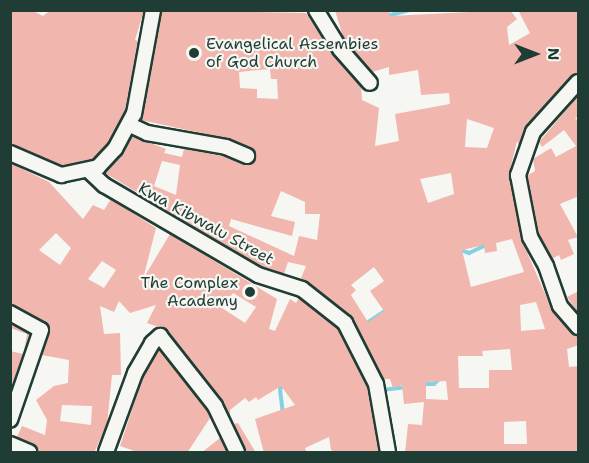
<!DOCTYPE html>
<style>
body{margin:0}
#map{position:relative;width:589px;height:463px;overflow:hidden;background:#f6f6f2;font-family:"Shantell Sans",sans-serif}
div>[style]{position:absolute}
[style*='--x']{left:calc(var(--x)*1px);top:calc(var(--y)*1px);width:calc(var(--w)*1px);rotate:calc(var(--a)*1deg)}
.stream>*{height:4px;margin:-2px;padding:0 2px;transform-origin:2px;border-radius:2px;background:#84d1e3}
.building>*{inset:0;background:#f1b6ad}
.roads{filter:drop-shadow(2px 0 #1f3d34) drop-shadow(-2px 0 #1f3d34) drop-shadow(0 2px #1f3d34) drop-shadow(0 -2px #1f3d34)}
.minor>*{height:14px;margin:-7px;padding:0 7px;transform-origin:7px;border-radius:7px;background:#f6f6f2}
.dots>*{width:16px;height:16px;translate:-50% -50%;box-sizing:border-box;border:3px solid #f6f6f2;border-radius:50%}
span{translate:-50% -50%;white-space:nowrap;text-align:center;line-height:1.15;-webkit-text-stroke:4.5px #f6f6f2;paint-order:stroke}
.poi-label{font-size:16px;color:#1f3d34}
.left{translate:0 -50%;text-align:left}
.right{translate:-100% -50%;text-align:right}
.street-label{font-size:16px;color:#1f3d34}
.frame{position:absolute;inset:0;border:12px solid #1f3d34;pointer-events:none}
.north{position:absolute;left:505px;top:24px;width:60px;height:60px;-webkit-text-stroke:4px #f6f6f2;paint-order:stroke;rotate:90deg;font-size:16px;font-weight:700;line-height:24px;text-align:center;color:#1f3d34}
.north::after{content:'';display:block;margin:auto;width:21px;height:27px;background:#1f3d34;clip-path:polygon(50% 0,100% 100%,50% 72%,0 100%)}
</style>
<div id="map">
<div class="stream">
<div style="--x:428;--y:10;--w:42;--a:0"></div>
<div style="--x:387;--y:16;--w:24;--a:-15"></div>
<div style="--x:458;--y:249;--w:12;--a:20"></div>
<div style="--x:469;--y:253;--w:19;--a:-25"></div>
<div style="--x:340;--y:341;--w:54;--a:-33.7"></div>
<div style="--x:423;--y:384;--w:11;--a:0"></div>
<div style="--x:434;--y:384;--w:7;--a:-45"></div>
<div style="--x:382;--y:390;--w:25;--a:-7"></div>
<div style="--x:283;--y:414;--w:25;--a:-97"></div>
<div style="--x:280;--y:389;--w:6;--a:-51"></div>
</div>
<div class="building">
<div style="clip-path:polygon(10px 10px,31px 10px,43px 16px,51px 10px,144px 10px,135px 40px,138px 41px,125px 111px,108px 144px,93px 159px,62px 166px,10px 144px)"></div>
<div style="clip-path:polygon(evenodd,162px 10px,306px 13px,333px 55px,361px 87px,362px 100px,379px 108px,375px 146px,399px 141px,395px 114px,450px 104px,449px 93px,421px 95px,418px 70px,389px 75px,389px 67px,372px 72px,343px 37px,335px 10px,389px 10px,390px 16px,510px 10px,517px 19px,507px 27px,509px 45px,530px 33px,518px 10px,579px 10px,579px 73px,571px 76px,526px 126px,519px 145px,517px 141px,509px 174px,522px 241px,553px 312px,579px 336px,579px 345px,567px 349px,569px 367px,579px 366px,579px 453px,405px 453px,408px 424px,422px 425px,424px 402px,404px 404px,402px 385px,393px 388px,390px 379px,383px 379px,351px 316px,301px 278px,306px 266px,288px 262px,284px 274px,262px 267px,105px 173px,132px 136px,166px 149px,164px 153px,182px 157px,184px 149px,223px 156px,244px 164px,255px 159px,251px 148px,229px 139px,141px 120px,162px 10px,270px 69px,271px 79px,277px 79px,278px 99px,257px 98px,257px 89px,240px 88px,239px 72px,270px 69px,162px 10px,467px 119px,494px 128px,487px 148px,465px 147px,467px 119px,162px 10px,162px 161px,180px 165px,176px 195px,154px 186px,162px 161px,162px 10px,451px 173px,454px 194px,428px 203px,420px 179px,451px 173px,162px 10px,281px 191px,305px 202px,305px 214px,320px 214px,317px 240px,299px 236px,294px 256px,229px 226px,231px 219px,292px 236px,295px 222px,271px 216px,281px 191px,162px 10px,512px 239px,524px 272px,471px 287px,462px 250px,484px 245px,485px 253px,497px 251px,496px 243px,512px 239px,162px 10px,374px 267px,384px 281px,370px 291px,384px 311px,368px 322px,351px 295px,356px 290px,351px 285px,374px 267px,162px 10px,536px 302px,545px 329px,521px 331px,520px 305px,536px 302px,162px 10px,510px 349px,512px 370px,489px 370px,489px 388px,459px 388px,458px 356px,483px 356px,482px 351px,510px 349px,162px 10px,446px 381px,448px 400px,426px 399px,426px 382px,446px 381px,162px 10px,526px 421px,527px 444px,504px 444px,504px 422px,526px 421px)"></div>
<div style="clip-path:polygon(579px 95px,579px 116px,575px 118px,579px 122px,579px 196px,560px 204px,578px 237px,568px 240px,574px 254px,561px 260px,559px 255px,552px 259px,539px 234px,527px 176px,535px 171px,533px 159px,551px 148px,556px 157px,576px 146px,564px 130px,542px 147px,539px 142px)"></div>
<div style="clip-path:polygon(evenodd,10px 163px,49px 182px,83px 219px,93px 205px,104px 210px,111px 199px,156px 228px,143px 279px,170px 234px,277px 299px,269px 329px,275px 331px,290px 299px,296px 303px,299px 298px,338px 329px,367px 387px,379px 453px,337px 453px,331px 450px,329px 437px,305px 448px,307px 453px,264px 453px,255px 419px,295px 405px,281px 386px,258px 400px,256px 397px,249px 402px,245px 398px,230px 410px,230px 417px,222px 401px,167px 330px,147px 323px,156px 305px,130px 313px,119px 301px,114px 312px,100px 306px,104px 334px,120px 333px,121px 375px,112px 375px,107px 424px,94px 453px,38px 453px,33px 444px,17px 437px,22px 426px,45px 435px,47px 420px,36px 400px,54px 386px,68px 383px,69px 360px,42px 355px,49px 325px,10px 304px,10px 163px,56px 233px,71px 248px,60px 265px,39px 250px,56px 233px,10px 163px,102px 261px,116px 270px,104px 288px,88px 279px,102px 261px,10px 163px,233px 293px,256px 307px,245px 323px,222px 308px,233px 293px,10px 163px,62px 405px,92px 406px,91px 425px,60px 421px,62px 405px)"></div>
<div style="clip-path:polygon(579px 291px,579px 314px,567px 297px)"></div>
<div style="clip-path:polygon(10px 324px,30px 334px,24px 351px,27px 334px,10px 328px)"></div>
<div style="clip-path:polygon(159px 349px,207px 411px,213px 422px,210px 418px,187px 453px,140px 453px,120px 446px,143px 377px)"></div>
<div style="clip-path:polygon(10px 351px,23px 354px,10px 391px)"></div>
<div style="clip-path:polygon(238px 423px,256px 453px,246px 453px,234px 424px)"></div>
<div style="clip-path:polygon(220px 438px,227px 453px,201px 453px)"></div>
</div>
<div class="roads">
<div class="minor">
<div style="--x:316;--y:10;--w:46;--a:58.4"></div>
<div style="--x:340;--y:49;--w:45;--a:48.6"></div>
<div style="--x:578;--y:82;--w:67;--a:132"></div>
<div style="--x:533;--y:132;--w:46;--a:109.2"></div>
<div style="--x:518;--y:175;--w:63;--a:79"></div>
<div style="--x:530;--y:237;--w:33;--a:61"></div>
<div style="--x:546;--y:266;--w:42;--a:70.7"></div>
<div style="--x:560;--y:306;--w:28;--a:49"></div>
<div style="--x:130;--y:125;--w:19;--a:25"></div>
<div style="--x:147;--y:133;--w:80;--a:10"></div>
<div style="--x:226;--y:147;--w:23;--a:23"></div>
<div style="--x:10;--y:153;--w:56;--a:23.3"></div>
<div style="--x:61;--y:175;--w:38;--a:-12"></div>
<div style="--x:98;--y:167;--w:25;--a:-47"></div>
<div style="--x:115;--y:149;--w:40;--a:-62"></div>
<div style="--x:134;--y:114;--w:106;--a:-79.6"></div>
<div style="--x:89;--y:171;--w:21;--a:43"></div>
<div style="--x:104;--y:185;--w:178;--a:30.3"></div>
<div style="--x:258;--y:275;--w:46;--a:17.7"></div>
<div style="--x:302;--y:289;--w:55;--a:38.3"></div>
<div style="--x:345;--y:323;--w:68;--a:63.1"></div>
<div style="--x:376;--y:384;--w:69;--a:80"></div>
<div style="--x:10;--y:313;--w:35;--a:29"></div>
<div style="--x:41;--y:330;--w:95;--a:109"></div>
<div style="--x:10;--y:444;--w:21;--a:23"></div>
<div style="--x:106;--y:452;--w:84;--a:-69.8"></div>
<div style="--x:135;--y:373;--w:34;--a:-60"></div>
<div style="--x:152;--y:343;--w:11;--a:-41"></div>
<div style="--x:160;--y:336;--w:89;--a:51.8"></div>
<div style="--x:215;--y:406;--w:51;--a:64.4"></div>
</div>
</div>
<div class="dots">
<div style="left:194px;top:53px;background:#1f3d34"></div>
<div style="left:250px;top:292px;background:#1f3d34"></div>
</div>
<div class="poi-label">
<span class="left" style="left:206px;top:53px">Evangelical Assembies<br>of God Church</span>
<span class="right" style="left:238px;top:292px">The Complex<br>Academy</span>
</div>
<div class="street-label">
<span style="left:206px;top:224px;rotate:29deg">Kwa Kibwalu Street</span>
</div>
<div class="frame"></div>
<div class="north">N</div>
</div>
